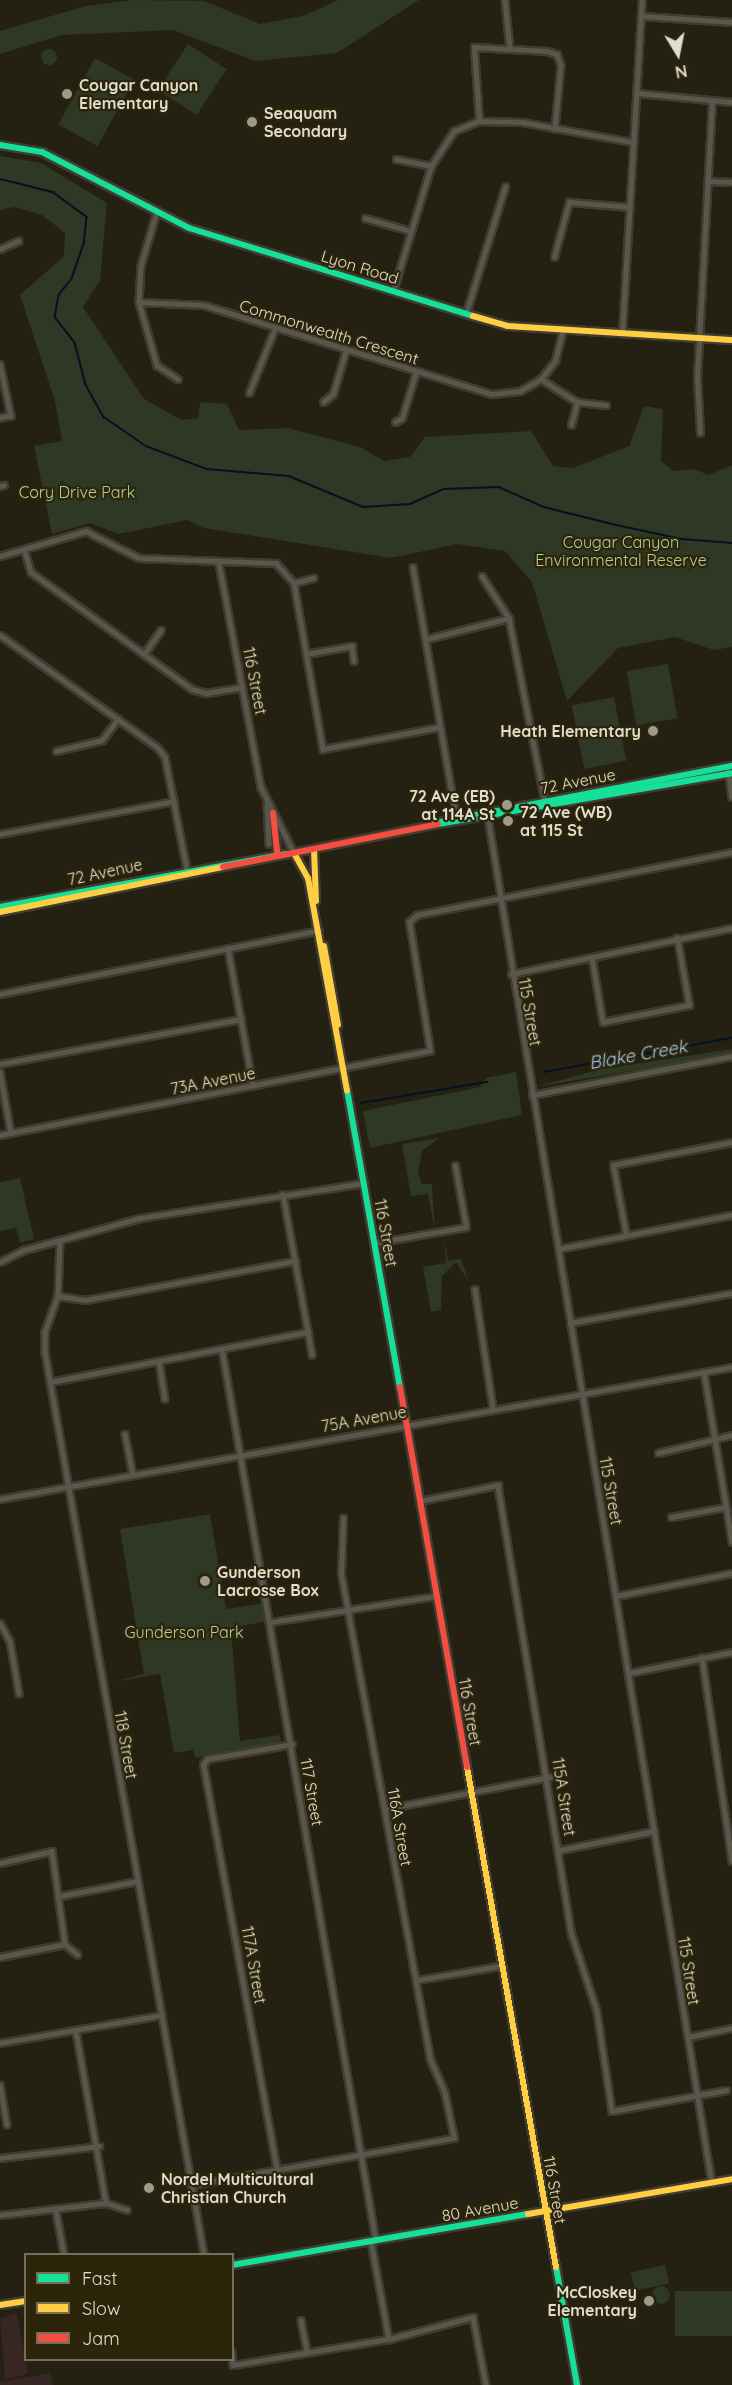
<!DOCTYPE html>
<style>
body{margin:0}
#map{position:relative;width:732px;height:2385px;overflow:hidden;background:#242012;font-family:Quicksand,sans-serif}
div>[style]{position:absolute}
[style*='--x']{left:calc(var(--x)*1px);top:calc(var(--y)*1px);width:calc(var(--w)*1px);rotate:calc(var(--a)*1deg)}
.commercial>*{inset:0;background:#372623}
.green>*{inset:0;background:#2e3824;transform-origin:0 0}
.round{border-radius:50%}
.stream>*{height:1.5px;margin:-0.75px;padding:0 0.75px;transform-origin:0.75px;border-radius:0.75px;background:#031123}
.roads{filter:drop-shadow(2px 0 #403c32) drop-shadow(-2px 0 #403c32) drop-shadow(0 2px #403c32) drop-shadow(0 -2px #403c32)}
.street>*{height:4.5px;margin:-2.25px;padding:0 2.25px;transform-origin:2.25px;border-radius:2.25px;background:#59564b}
.fast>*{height:6px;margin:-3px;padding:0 3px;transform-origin:3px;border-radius:3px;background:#16e098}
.slow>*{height:6px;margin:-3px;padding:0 3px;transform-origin:3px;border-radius:3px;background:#ffcf43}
.jam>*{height:6px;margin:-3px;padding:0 3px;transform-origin:3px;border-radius:3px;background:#f24e42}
.dots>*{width:16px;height:16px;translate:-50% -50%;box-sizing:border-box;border:3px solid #2c250a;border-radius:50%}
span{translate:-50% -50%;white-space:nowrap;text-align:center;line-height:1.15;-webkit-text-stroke:4.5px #2c250a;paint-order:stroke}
.poi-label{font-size:16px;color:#e1ddce;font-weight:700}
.left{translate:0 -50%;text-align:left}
.right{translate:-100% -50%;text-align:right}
.street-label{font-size:16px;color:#e1ddce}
.park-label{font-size:16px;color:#b1d098}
.water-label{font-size:18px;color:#a0ccfd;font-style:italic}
.legend{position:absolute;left:24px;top:2253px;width:210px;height:108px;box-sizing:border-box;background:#2c250a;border:2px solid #746f58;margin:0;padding:8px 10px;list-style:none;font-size:18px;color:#e1ddce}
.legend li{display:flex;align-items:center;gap:12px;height:30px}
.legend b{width:30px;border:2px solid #746f58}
.north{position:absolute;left:648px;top:24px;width:60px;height:60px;-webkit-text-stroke:4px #2c250a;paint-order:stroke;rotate:170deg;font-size:16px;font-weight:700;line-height:24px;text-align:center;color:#e1ddce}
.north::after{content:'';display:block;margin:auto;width:21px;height:27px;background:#e1ddce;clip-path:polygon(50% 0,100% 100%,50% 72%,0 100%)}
</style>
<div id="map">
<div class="commercial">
<div style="clip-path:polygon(17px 2313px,28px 2374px,5px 2379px,0 2318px)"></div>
<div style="clip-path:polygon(50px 2373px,53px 2385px,0 2385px,0 2382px)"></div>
</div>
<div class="green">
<div style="clip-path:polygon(133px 0,204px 1px,260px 24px,303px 16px,338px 0,419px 0,337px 53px,255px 61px,173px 30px,62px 35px,0 54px,0 31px,86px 6px)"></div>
<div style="left:188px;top:44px;width:46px;height:55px;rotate:33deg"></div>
<div class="round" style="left:41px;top:49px;width:16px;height:16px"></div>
<div style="left:95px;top:58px;width:45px;height:76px;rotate:29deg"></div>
<div style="clip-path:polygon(0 156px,41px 163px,107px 203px,100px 280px,83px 307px,144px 399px,182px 420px,198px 418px,200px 402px,227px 404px,239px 430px,288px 428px,360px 447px,384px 461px,410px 457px,425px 437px,531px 431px,553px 466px,573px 468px,629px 446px,644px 406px,663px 409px,661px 461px,674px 471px,693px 469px,709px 475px,732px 465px,732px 647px,714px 650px,675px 637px,618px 648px,567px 701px,532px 582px,505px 551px,457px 544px,391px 558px,204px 528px,187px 520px,119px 534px,90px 523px,52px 534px,34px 446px,62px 441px,55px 401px,20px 295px,64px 256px,65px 233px,42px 215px,14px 207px,0 210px)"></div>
<div style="left:668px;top:664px;width:55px;height:42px;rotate:80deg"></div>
<div style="left:614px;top:697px;width:65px;height:43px;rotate:79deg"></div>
<div style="clip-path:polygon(732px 1049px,732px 1054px,535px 1087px,597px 1070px)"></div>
<div style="clip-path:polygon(516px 1072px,522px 1115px,370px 1148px,363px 1111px,480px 1087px,486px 1078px)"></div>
<div style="clip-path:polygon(439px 1138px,422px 1151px,418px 1172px,422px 1184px,432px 1184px,435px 1232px,428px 1194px,411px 1196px,402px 1144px)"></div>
<div style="clip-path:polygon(20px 1178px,34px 1239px,20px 1243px,16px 1228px,0 1231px,0 1182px)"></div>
<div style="clip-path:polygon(444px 1239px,448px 1261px,461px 1259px,469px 1282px,456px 1262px,442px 1276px,441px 1310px,431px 1312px,423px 1267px,446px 1263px)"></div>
<div style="clip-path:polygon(210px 1514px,226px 1609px,265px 1603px,268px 1621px,231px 1628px,240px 1741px,280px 1735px,281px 1743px,195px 1758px,193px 1750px,174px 1753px,160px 1674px,112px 1682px,144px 1674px,120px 1529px)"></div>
<div style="left:665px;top:2265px;width:19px;height:35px;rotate:78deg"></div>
<div class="round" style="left:652px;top:2286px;width:18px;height:18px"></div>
<div style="left:732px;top:2291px;width:45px;height:57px;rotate:90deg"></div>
</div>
<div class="stream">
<div style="--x:0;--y:179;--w:55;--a:13.8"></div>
<div style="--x:53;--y:192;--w:42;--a:36.3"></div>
<div style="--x:87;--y:217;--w:27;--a:96"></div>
<div style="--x:84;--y:244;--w:37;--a:109"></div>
<div style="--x:72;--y:279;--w:21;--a:129"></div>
<div style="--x:59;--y:295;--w:22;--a:100"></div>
<div style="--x:55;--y:317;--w:33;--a:52"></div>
<div style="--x:75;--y:343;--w:43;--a:75.3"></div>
<div style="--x:86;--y:385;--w:37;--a:61"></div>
<div style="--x:104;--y:417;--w:51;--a:34.6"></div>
<div style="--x:146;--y:446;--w:65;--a:20.7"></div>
<div style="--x:207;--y:469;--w:82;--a:4.9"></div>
<div style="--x:289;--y:476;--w:80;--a:22.7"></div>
<div style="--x:363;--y:507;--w:47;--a:-3.7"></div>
<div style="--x:410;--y:504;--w:36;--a:-24"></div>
<div style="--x:443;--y:489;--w:56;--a:-2"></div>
<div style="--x:499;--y:487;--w:49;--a:24"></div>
<div style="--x:544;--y:507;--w:70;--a:14"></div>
<div style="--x:612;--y:524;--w:72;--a:12.1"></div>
<div style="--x:682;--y:539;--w:50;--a:4.6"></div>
<div style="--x:544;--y:1072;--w:191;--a:-10.3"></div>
<div style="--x:361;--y:1103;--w:128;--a:-9.5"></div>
</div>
<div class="roads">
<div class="street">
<div style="--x:505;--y:0;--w:49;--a:84.2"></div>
<div style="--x:641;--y:16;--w:91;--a:3.8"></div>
<div style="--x:637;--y:93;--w:95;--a:5.4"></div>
<div style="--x:479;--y:121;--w:74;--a:-93.9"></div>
<div style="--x:474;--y:47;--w:73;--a:3.1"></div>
<div style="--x:547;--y:51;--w:10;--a:17"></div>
<div style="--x:557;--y:54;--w:12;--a:70"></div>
<div style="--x:561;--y:65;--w:64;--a:95.4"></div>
<div style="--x:396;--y:159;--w:36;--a:11"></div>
<div style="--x:707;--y:181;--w:25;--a:2"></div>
<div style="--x:156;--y:215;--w:53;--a:106.4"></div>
<div style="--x:141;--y:266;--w:36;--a:93"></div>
<div style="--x:139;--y:302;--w:66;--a:74.1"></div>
<div style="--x:157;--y:365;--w:25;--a:34"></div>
<div style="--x:365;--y:218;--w:48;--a:15.8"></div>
<div style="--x:0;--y:249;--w:20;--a:-24"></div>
<div style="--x:554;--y:257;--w:57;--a:-74.7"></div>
<div style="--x:569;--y:202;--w:61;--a:4.7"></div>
<div style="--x:393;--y:291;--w:131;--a:-73.1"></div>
<div style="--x:431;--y:166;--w:42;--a:-56.7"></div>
<div style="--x:454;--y:131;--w:27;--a:-22"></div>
<div style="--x:479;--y:121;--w:43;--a:1.3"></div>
<div style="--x:522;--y:122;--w:112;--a:10.3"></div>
<div style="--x:139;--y:302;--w:65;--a:2.6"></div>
<div style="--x:204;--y:305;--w:301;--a:17.2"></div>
<div style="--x:492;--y:394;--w:28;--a:-6"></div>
<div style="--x:520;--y:391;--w:24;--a:-30"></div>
<div style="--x:541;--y:379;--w:23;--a:-52"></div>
<div style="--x:555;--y:361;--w:32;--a:-76"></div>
<div style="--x:466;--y:313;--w:132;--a:-72.8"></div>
<div style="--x:622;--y:333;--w:334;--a:-86.6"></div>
<div style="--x:0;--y:364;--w:53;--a:78.1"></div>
<div style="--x:11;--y:416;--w:11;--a:170"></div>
<div style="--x:541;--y:379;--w:43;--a:32.6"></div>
<div style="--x:577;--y:402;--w:29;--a:6"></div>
<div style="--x:249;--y:393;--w:70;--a:-68.2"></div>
<div style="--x:323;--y:402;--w:13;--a:-39"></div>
<div style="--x:333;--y:394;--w:46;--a:-73.5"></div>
<div style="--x:395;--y:422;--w:8;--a:-30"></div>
<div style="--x:402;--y:418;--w:48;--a:-73.1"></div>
<div style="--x:571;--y:425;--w:24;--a:-75"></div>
<div style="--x:700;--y:433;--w:55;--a:-93.1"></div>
<div style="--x:697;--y:378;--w:278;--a:-86.9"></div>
<div style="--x:0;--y:486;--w:4;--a:-14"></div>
<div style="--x:25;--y:552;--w:21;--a:73"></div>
<div style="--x:31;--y:572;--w:199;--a:36"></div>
<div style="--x:192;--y:689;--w:15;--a:16"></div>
<div style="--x:206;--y:693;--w:36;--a:-9"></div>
<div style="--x:0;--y:556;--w:90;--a:-16.2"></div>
<div style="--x:86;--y:531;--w:59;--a:27"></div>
<div style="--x:139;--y:558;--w:137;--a:2.1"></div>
<div style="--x:276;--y:563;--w:27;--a:48"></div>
<div style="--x:294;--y:583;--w:169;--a:80.1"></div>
<div style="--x:323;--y:749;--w:118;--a:-10.7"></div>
<div style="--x:219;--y:563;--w:228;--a:79.4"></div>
<div style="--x:261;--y:787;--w:74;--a:63.4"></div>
<div style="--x:413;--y:567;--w:254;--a:80.2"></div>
<div style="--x:482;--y:576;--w:50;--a:57.3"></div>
<div style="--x:509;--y:618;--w:187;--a:78.9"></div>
<div style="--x:294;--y:583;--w:20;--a:-15"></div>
<div style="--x:0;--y:635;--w:193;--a:35.5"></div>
<div style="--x:157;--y:747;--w:13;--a:51"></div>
<div style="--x:165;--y:757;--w:114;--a:78.9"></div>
<div style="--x:427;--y:639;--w:85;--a:-14.4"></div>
<div style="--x:144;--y:654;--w:29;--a:-55"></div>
<div style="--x:306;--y:654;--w:47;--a:-9.9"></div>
<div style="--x:352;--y:646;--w:15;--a:82"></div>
<div style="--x:56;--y:751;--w:47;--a:-13.4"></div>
<div style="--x:102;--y:740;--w:26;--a:-53"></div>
<div style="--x:728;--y:766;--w:31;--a:83"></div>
<div style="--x:267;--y:804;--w:40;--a:87.1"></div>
<div style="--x:488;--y:817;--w:1384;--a:80.69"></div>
<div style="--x:0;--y:834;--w:177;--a:-10.7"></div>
<div style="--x:228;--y:948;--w:140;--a:79.7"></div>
<div style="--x:592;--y:957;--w:66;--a:80.4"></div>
<div style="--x:603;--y:1022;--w:88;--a:-11.2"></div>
<div style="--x:689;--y:1005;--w:68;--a:-100.2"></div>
<div style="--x:511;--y:974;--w:226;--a:-11.8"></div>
<div style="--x:0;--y:994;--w:325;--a:-11.3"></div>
<div style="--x:0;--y:1064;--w:245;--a:-10.6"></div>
<div style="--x:0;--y:1072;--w:62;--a:79.8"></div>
<div style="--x:532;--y:1095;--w:204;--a:-11"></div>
<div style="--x:0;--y:1135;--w:438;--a:-11.1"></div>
<div style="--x:430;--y:1051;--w:131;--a:-99.2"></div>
<div style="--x:409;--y:922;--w:11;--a:-41"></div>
<div style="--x:417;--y:915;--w:321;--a:-11.3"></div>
<div style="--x:283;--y:1194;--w:163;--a:79.7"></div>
<div style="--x:626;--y:1235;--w:71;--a:-100.5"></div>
<div style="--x:613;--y:1165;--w:121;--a:-10.9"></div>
<div style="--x:60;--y:1240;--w:56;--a:92"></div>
<div style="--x:58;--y:1296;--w:38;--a:110"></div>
<div style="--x:45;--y:1332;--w:20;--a:90"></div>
<div style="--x:45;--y:1352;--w:916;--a:80"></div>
<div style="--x:374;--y:1243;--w:93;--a:-9.9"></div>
<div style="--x:466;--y:1227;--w:62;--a:-100.2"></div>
<div style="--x:558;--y:1249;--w:177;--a:-11.1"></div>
<div style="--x:0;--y:1262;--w:27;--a:-27"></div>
<div style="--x:24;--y:1250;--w:120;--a:-15.4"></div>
<div style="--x:140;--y:1218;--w:227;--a:-8.9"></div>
<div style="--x:475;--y:1289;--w:120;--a:81.4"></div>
<div style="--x:58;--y:1296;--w:28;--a:8"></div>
<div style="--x:86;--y:1300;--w:213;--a:-10.6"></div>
<div style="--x:570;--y:1323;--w:165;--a:-10.5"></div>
<div style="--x:222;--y:1349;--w:905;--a:80.2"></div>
<div style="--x:159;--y:1361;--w:38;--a:81"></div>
<div style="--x:704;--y:1372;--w:172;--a:80.6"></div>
<div style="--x:50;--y:1382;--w:263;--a:-11"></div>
<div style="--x:125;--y:1434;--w:42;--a:79"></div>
<div style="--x:658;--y:1453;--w:76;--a:-13.7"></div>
<div style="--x:0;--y:1499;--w:744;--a:-10.22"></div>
<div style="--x:419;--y:1501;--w:81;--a:-11.4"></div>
<div style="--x:498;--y:1485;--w:456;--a:80.7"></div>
<div style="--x:572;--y:1935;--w:80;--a:71.8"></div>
<div style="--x:597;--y:2011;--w:101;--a:81.5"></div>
<div style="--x:612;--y:2111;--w:116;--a:-10.4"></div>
<div style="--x:671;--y:1517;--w:56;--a:-10.3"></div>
<div style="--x:616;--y:1596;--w:118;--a:-11.2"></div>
<div style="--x:271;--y:1622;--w:166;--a:-9"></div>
<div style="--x:0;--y:1623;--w:21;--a:61"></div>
<div style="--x:10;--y:1641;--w:53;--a:80.2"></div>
<div style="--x:702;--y:1657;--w:206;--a:81.6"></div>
<div style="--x:629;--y:1673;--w:105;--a:-11.5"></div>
<div style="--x:385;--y:1809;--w:168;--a:-11"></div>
<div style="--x:560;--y:1850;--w:96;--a:-11.4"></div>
<div style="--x:0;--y:1863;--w:53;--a:-13"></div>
<div style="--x:52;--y:1851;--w:94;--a:82"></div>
<div style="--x:60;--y:1896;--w:79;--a:-10.9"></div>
<div style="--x:65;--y:1944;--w:16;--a:40"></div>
<div style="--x:0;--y:1957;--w:66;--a:-11.3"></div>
<div style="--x:417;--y:1980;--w:84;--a:-9.6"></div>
<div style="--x:76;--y:2031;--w:175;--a:80.1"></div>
<div style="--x:688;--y:2037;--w:45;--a:-11.6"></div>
<div style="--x:0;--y:2043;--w:164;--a:-9.8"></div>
<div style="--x:0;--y:2085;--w:40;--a:80"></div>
<div style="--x:0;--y:2158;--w:100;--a:-6.9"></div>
<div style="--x:277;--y:2171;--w:413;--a:-100.3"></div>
<div style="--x:203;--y:1765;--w:7;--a:-56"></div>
<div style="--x:207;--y:1759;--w:86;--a:-10"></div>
<div style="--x:192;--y:2185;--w:266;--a:-10.2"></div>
<div style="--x:454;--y:2138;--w:48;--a:-102"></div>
<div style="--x:444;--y:2091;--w:35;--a:-114"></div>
<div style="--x:430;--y:2059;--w:494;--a:-100.4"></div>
<div style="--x:341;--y:1573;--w:55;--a:-87.9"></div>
<div style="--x:56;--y:2211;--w:44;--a:79.5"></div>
<div style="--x:0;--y:2215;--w:107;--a:-6.5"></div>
<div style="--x:106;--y:2203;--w:22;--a:18"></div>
<div style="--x:371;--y:2241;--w:100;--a:79.6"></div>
<div style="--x:301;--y:2320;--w:33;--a:79"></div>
<div style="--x:232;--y:2352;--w:13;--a:86"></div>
<div style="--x:233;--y:2365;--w:158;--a:-9.5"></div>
<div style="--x:389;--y:2339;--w:87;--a:-14.7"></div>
<div style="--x:473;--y:2317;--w:69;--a:79.2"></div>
</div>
<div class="fast">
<div style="--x:0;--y:145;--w:43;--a:9.5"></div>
<div style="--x:42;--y:152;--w:165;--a:27.3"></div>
<div style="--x:189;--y:228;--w:297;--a:17.2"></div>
<div style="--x:435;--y:823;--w:302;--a:-10.9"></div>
<div style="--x:438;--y:824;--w:298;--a:-9.8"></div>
<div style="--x:0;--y:907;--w:291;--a:-10.5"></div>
<div style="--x:347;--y:1090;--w:302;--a:79.9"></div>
<div style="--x:232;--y:2265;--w:300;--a:-9.8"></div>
<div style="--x:556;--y:2267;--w:120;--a:79.9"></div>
</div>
<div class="slow">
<div style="--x:473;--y:316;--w:35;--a:16"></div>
<div style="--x:507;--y:326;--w:225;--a:3.6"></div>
<div style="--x:314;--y:849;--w:52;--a:87.8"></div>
<div style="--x:294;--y:853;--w:29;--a:61"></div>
<div style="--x:308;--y:878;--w:216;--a:79.6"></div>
<div style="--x:0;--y:912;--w:227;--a:-11.4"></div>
<div style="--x:324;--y:946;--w:80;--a:80"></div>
<div style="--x:467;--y:1767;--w:508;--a:79.91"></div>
<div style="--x:528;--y:2214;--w:207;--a:-9.7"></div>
<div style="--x:0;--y:2305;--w:26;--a:-9"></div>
</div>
<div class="jam">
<div style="--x:273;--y:813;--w:39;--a:84"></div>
<div style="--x:223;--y:867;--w:219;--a:-11.3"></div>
<div style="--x:400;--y:1387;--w:386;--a:80"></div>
</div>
</div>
<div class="dots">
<div style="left:67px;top:94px;background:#9f9b8c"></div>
<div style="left:252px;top:122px;background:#9f9b8c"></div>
<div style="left:653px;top:731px;background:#9f9b8c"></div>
<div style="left:507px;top:805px;background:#9f9b8c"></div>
<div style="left:508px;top:821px;background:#9f9b8c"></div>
<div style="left:205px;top:1581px;background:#9f9b8c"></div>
<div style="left:149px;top:2188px;background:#9f9b8c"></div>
<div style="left:649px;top:2301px;background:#9f9b8c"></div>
</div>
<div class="poi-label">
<span class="left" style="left:79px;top:94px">Cougar Canyon<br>Elementary</span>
<span class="left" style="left:264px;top:122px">Seaquam<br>Secondary</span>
<span class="right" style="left:641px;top:731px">Heath Elementary</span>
<span class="right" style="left:495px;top:805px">72 Ave (EB)<br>at 114A St</span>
<span class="left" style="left:520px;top:821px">72 Ave (WB)<br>at 115 St</span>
<span class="left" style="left:217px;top:1581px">Gunderson<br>Lacrosse Box</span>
<span class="left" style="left:161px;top:2188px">Nordel Multicultural<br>Christian Church</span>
<span class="right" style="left:637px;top:2301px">McCloskey<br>Elementary</span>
</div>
<div class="street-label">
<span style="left:360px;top:267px;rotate:17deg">Lyon Road</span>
<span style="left:329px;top:332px;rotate:17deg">Commonwealth Crescent</span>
<span style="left:255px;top:681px;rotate:79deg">116 Street</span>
<span style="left:578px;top:781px;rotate:-11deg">72 Avenue</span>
<span style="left:105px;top:872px;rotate:-12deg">72 Avenue</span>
<span style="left:530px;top:1012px;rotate:80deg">115 Street</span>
<span style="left:213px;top:1081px;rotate:-11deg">73A Avenue</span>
<span style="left:386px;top:1233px;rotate:80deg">116 Street</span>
<span style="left:364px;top:1419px;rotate:-10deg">75A Avenue</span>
<span style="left:611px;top:1491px;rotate:80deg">115 Street</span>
<span style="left:470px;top:1712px;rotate:80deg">116 Street</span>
<span style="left:126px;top:1745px;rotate:80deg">118 Street</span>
<span style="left:312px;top:1792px;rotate:80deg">117 Street</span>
<span style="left:564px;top:1797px;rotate:81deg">115A Street</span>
<span style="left:400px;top:1827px;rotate:80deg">116A Street</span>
<span style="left:254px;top:1965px;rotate:80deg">117A Street</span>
<span style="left:689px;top:1971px;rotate:81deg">115 Street</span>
<span style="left:555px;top:2190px;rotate:80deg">116 Street</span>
<span style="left:480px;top:2209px;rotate:-10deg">80 Avenue</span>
</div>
<div class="park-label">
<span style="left:77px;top:492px">Cory Drive Park</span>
<span style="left:621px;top:551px">Cougar Canyon<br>Environmental Reserve</span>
<span style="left:184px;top:1632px">Gunderson Park</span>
</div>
<div class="water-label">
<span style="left:638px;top:1055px;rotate:-10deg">Blake Creek</span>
</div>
<ul class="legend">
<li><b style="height:8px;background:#16e098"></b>Fast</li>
<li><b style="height:8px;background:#ffcf43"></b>Slow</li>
<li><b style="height:8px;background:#f24e42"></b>Jam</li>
</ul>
<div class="north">N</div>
</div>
